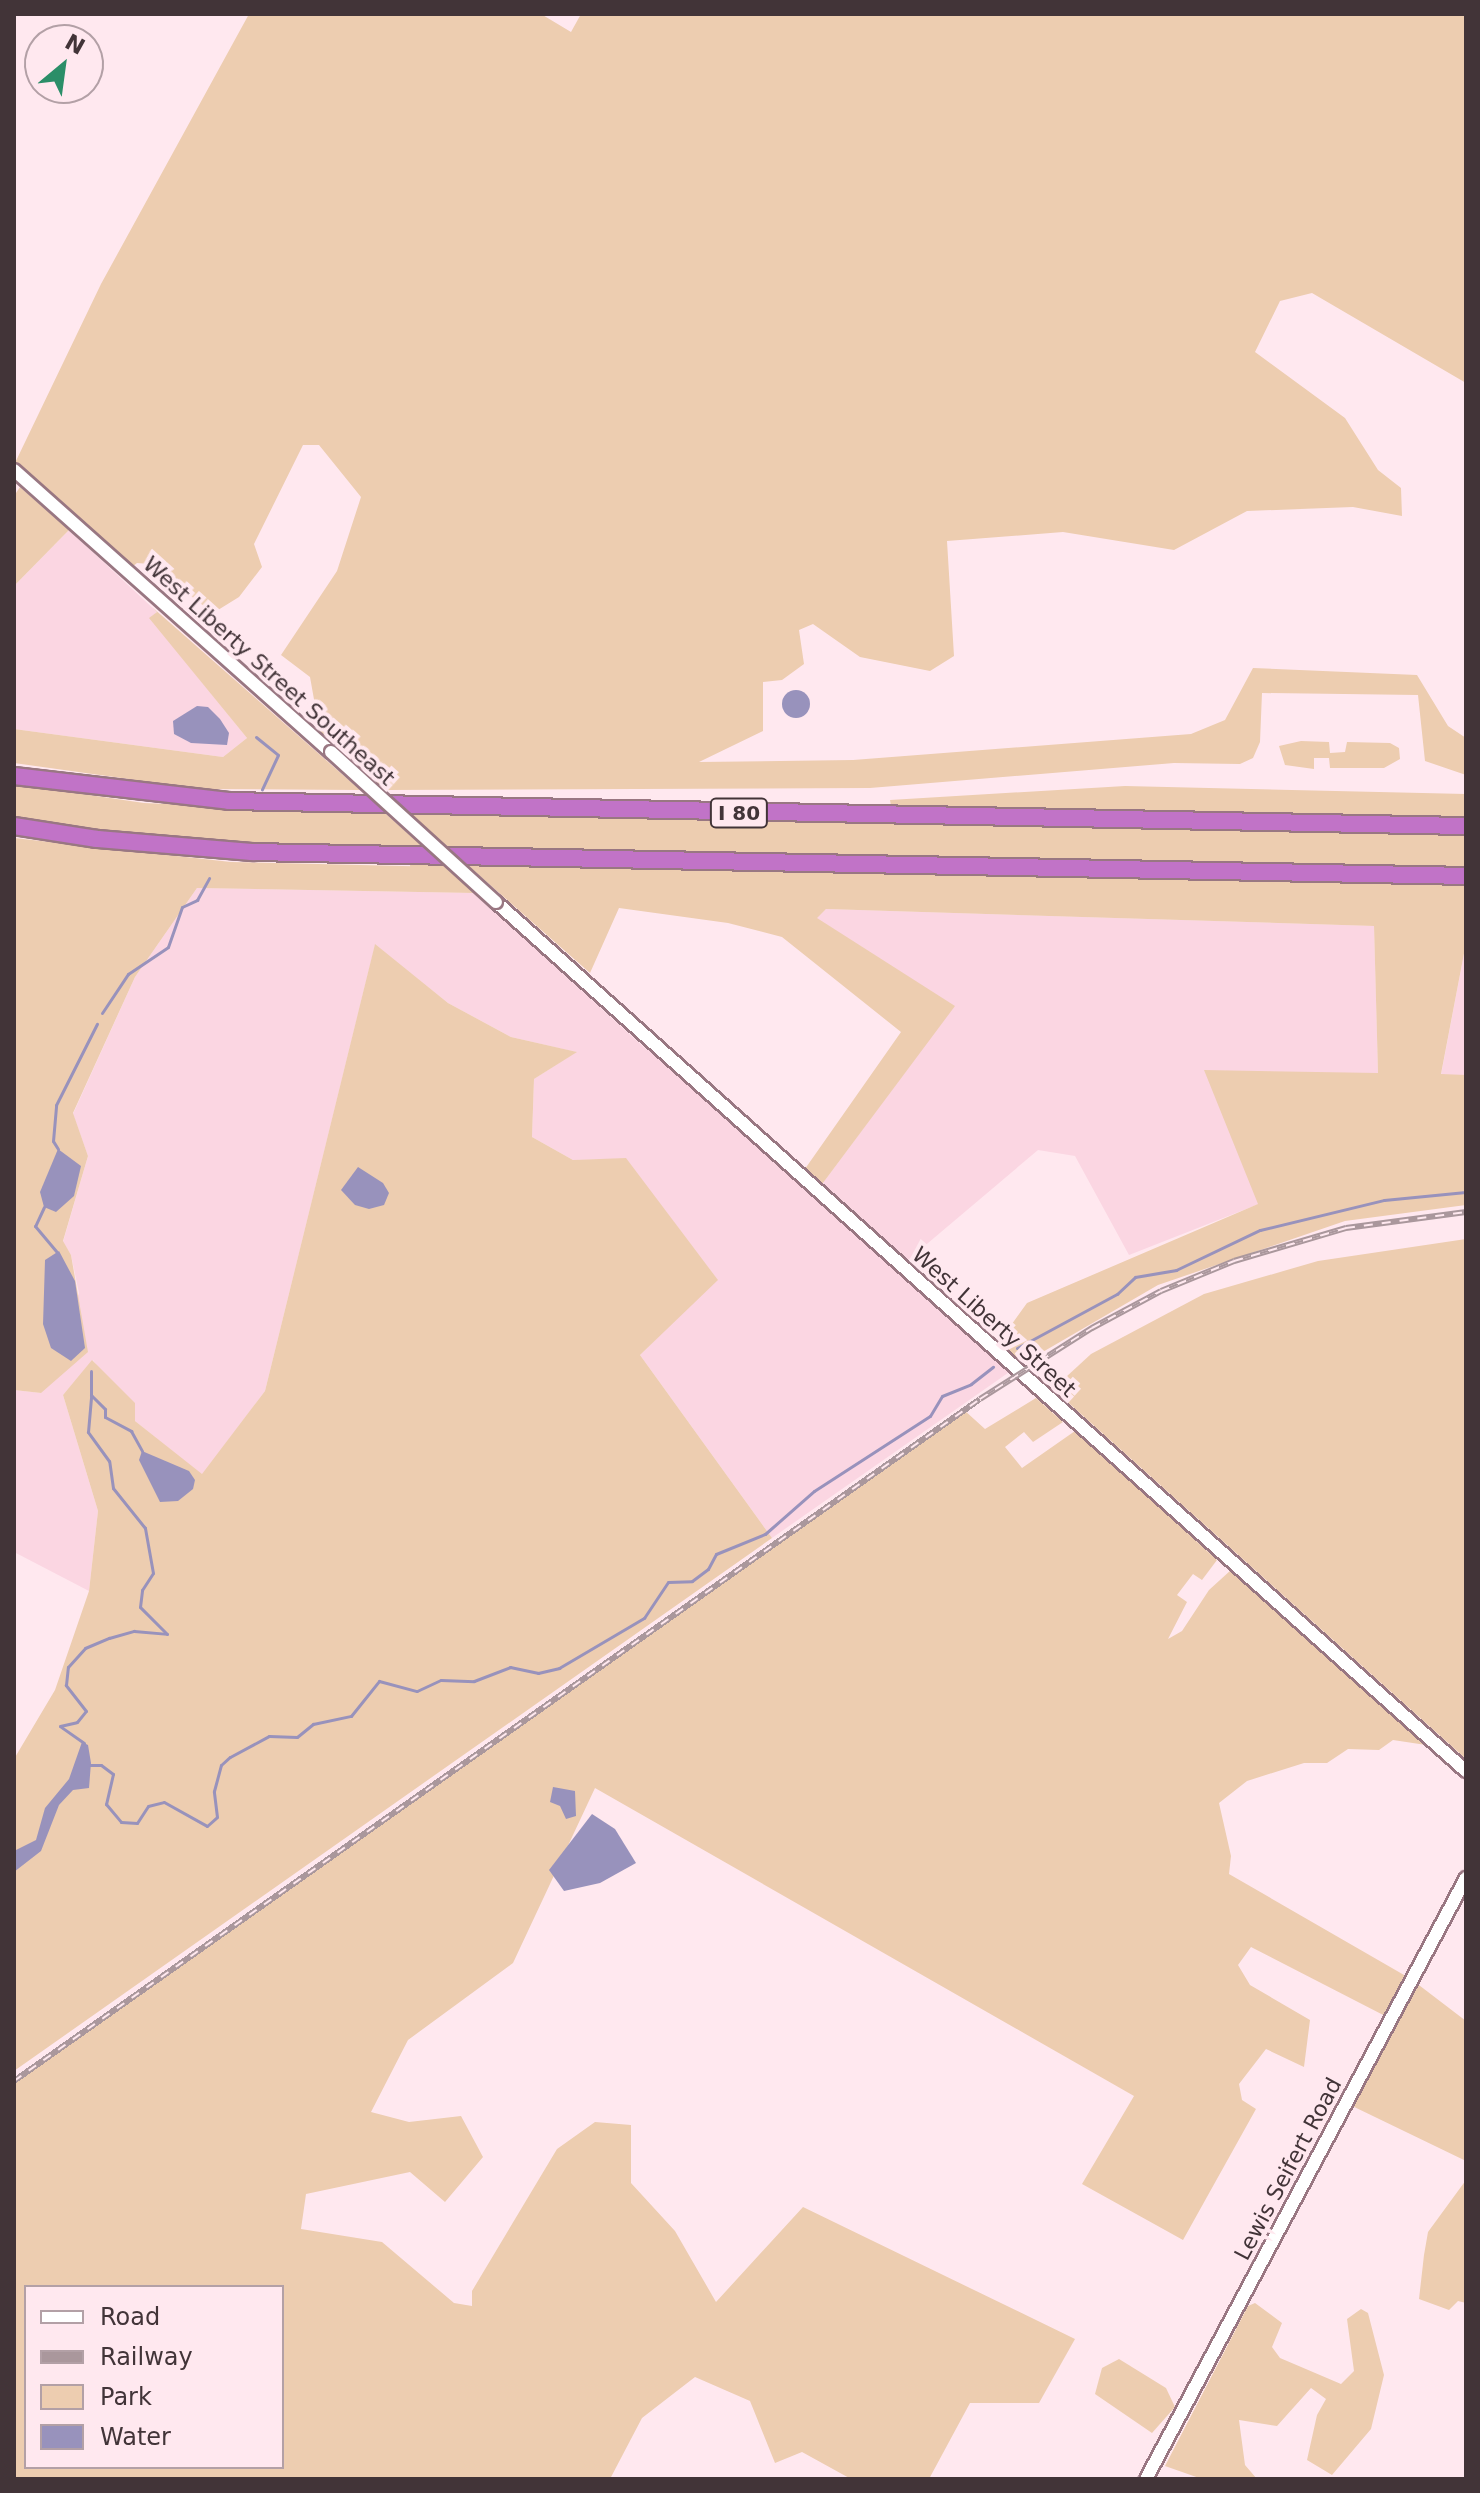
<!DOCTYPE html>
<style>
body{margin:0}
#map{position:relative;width:1480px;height:2493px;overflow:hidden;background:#ffe8ef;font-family:"DejaVu Sans",sans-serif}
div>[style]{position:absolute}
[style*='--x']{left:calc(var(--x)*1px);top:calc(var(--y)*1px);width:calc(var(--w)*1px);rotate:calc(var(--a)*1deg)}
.built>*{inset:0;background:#fbd6e2}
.green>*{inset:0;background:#edcdb0;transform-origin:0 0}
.water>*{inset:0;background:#9892bc}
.round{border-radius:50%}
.stream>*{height:3px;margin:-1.5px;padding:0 1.5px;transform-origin:1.5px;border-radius:1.5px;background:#9892bc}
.roads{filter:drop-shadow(2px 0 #997782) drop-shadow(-2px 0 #997782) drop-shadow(0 2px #997782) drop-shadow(0 -2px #997782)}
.secondary>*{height:12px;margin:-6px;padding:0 6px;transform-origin:6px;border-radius:6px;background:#fff}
.highway>*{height:16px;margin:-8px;padding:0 8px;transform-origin:8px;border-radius:8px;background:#c173c7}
.rail>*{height:6px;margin-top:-3px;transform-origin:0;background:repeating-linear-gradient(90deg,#ffe8ef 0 9px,#aa979c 0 18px);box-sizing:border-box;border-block:2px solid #aa979c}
.bridges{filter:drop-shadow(2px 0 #997782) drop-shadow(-2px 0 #997782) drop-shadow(0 2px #997782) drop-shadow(0 -2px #997782)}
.secondary-bridge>*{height:12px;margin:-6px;padding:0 6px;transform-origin:6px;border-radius:6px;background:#fff}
span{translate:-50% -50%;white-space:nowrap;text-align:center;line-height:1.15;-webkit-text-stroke:8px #ffe8ef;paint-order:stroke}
.shield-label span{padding:2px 6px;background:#ffe8ef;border:2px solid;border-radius:6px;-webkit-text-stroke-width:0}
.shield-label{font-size:20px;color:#423438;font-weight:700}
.street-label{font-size:22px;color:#423438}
.frame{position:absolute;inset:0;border:16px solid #423438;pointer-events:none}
.legend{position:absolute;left:24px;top:2285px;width:260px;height:184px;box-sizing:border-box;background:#ffe8ef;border:2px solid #b3a0a6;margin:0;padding:10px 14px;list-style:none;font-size:24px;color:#423438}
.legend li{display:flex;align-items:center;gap:16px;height:40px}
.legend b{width:40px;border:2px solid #b3a0a6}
.north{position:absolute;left:24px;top:24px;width:80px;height:80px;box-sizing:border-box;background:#ffe8ef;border:2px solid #b3a0a6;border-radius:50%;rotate:29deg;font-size:22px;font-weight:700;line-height:32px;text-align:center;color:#423438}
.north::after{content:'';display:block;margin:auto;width:28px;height:36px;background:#2b8e68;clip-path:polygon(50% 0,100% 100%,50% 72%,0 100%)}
</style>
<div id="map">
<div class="built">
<div style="clip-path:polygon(69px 530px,157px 612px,150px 618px,247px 738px,223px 757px,14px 729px,14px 586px)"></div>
<div style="clip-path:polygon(197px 888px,474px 893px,647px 1050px,660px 1050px,817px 1191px,954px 1006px,816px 918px,826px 909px,1374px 926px,1378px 1073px,1259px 1204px,1129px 1255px,1075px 1156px,1038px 1150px,902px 1265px,1015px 1368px,772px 1538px,640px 1355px,717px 1279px,626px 1159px,573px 1160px,532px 1137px,534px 1079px,576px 1052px,511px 1037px,448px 1003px,375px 945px,265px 1391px,202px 1475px,135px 1421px,93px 1360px,63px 1395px,98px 1511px,89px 1591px,14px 1552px,14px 1390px,41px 1393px,79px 1293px,71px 1255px,63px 1242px,88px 1156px,73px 1114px,135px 977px)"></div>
<div style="clip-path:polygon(1466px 943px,1466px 1075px,1441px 1075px)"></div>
</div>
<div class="green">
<div style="clip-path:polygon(249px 14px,541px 14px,571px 32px,581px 14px,1466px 14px,1466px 383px,1312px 293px,1280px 301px,1255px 352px,1345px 418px,1378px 470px,1401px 488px,1402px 516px,1353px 507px,1247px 511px,1174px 550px,1063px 532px,947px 541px,954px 656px,930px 671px,860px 657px,813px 624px,799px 630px,804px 664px,782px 680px,763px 682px,763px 731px,699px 762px,853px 760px,1191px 734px,1225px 720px,1253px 668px,1417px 675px,1448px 726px,1466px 738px,1466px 775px,1425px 761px,1418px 695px,1262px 693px,1260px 742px,1253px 758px,1240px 764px,1174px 763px,870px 788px,384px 790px,320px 733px,310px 677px,281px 655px,337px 571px,361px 497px,319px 445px,303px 445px,254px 544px,262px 567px,239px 597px,218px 610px,205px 607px,150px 564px,137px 563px,127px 571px,14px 465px,101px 284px)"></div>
<div style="clip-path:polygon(20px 487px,69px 530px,14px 586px,14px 496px)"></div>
<div style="clip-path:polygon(152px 607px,360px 790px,200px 789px,14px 763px,14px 729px,223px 757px,247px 738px,149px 618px,157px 612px)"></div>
<div style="clip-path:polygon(1301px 741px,1329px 742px,1330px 753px,1345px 752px,1347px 742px,1390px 743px,1399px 748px,1400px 759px,1384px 768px,1330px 768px,1329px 758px,1314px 758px,1314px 769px,1285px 765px,1279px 746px)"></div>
<div style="clip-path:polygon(14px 784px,144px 803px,386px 814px,424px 848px,192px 842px,104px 833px,14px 819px)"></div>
<div style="clip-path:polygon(1125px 786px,1466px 794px,1466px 818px,891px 806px,890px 800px)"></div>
<div style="left:411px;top:814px;width:1055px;height:55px;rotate:1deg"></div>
<div style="clip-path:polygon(14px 838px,231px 862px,445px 867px,474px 893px,197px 888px,135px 977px,73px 1113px,88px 1156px,63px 1241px,71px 1255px,88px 1352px,41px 1393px,14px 1390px)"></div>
<div style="clip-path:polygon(471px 868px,1466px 887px,1466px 943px,1441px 1074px,1466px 1075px,1466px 1205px,1345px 1221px,1158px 1285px,1015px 1368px,994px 1349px,1027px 1303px,1258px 1204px,1204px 1070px,1378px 1073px,1374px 926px,826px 909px,817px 918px,955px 1006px,817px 1191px,800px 1176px,901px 1032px,782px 937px,728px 923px,619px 908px,590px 973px)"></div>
<div style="clip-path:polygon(375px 944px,448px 1003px,511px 1037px,577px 1052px,534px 1079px,532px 1137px,573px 1160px,626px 1158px,718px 1280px,640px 1355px,772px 1538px,14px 2071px,14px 1759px,55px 1690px,89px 1591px,98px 1511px,63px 1395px,92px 1360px,135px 1403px,135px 1421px,202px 1474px,265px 1391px)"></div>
<div style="clip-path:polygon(1466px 1239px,1466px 1759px,1053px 1389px,1091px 1354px,1204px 1294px,1318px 1261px)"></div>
<div style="clip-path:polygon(evenodd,1036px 1398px,1063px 1422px,1033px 1442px,1024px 1432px,1005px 1447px,1022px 1468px,1075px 1431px,1217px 1560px,1202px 1580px,1193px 1574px,1177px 1595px,1187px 1602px,1168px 1639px,1182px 1631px,1209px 1590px,1231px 1570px,1426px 1745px,1393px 1740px,1379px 1750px,1348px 1749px,1327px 1763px,1304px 1763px,1247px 1781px,1219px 1803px,1231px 1856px,1229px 1874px,1411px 1979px,1466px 2021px,1466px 2161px,1346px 2103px,1391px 2019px,1251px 1947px,1238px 1965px,1250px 1985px,1310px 2020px,1304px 2067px,1266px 2049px,1239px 2084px,1242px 2100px,1256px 2109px,1183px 2240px,1082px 2184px,1134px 2096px,595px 1788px,513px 1963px,408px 2040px,371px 2112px,409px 2122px,461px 2116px,483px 2157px,445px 2202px,410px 2172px,306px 2194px,301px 2229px,382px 2242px,454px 2303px,472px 2306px,472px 2291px,557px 2149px,595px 2122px,631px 2125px,631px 2183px,675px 2231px,716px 2302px,803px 2207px,1075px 2339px,1039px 2403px,970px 2403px,929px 2479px,851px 2479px,802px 2452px,775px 2463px,750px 2401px,695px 2377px,642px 2418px,610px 2479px,14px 2479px,14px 2081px,964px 1410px,985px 1429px,1036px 1398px,26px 2287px,282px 2287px,282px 2467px,26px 2467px,26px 2287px)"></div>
<div style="clip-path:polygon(1466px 2180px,1466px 2303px,1458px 2301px,1449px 2310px,1419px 2299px,1424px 2255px,1428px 2232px)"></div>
<div style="clip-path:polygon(1255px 2303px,1282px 2323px,1272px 2347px,1280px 2358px,1341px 2384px,1354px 2371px,1347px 2319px,1361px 2309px,1368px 2313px,1384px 2375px,1371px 2429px,1332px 2475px,1307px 2460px,1317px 2415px,1326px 2399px,1311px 2388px,1277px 2426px,1239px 2420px,1245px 2465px,1257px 2479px,1202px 2479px,1165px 2466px,1248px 2306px)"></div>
<div style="clip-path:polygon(1119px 2359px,1166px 2388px,1175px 2407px,1152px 2433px,1095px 2394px,1102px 2368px)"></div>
</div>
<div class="water">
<div class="round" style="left:782px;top:690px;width:28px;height:28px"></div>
<div style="clip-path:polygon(197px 706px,208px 707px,220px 719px,229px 733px,227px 745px,191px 743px,174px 734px,173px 721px)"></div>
<div style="clip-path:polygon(58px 1149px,81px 1166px,74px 1196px,56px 1212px,44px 1207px,40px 1192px)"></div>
<div style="clip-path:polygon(358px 1167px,383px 1183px,389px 1193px,384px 1205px,369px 1209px,355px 1205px,341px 1190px)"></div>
<div style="clip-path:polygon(59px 1251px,75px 1281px,85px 1348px,71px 1361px,51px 1348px,43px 1324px,45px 1260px)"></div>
<div style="clip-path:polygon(142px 1451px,189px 1471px,195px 1480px,193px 1489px,178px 1501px,160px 1502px,139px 1460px)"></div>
<div style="clip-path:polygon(82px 1742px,88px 1745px,91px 1763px,89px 1788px,73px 1790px,59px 1805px,41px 1851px,14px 1872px,14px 1851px,36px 1840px,45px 1808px,69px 1779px)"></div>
<div style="clip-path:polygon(553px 1787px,575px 1791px,576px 1816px,566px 1819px,560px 1806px,550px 1802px)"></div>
<div style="clip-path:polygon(592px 1814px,615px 1829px,636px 1863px,600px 1883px,564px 1891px,549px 1870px)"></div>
</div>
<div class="stream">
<div style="--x:256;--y:737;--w:28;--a:39"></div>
<div style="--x:278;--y:755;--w:38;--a:115"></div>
<div style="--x:102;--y:1013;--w:47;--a:-56.3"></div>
<div style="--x:128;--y:974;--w:48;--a:-34"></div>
<div style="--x:168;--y:947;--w:42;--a:-70.7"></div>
<div style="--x:182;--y:907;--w:17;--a:-25"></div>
<div style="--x:197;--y:900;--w:25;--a:-61"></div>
<div style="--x:58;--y:1149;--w:9;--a:-122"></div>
<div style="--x:53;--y:1141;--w:36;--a:-85"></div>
<div style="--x:56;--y:1105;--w:91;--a:-63.2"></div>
<div style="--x:44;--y:1207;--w:21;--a:115"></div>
<div style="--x:35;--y:1226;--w:33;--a:50"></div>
<div style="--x:1017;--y:1348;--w:114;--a:-28.4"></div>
<div style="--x:1117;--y:1294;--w:25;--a:-43"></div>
<div style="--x:1135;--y:1277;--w:42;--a:-9.7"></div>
<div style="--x:1176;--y:1270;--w:93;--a:-25.5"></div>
<div style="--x:1260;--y:1230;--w:128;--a:-13.6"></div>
<div style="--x:1384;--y:1200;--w:82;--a:-5.6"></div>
<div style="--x:91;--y:1371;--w:24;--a:90"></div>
<div style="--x:91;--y:1395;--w:20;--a:45"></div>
<div style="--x:105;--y:1409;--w:8;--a:90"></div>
<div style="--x:105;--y:1417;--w:30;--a:28"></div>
<div style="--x:131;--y:1431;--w:23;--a:61"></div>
<div style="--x:84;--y:1743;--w:29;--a:-145"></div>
<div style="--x:60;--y:1726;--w:17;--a:-13"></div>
<div style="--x:77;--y:1722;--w:14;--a:-51"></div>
<div style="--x:86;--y:1711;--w:33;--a:-128"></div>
<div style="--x:66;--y:1685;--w:18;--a:-84"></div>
<div style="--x:68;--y:1667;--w:25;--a:-48"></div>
<div style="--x:85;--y:1648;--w:26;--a:-23"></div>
<div style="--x:109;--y:1638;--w:26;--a:-16"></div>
<div style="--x:134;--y:1631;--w:33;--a:5"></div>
<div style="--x:167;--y:1634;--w:38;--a:-135"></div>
<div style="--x:140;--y:1607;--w:17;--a:-83"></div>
<div style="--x:142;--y:1590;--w:20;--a:-57"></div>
<div style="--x:153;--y:1573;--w:46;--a:-100.1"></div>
<div style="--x:145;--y:1528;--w:51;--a:-128.7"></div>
<div style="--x:113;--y:1488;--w:27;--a:-98"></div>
<div style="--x:109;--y:1461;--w:36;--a:-126"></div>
<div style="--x:88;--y:1432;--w:37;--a:-85"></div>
<div style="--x:90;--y:1765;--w:11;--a:0"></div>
<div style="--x:101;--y:1765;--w:15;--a:37"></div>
<div style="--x:113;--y:1774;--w:31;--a:103"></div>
<div style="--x:106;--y:1804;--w:23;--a:50"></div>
<div style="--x:121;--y:1822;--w:16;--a:4"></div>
<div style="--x:137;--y:1823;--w:20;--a:-57"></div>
<div style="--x:148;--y:1806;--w:16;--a:-14"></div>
<div style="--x:164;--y:1802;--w:49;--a:29.2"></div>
<div style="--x:207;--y:1826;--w:13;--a:-42"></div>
<div style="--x:217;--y:1817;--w:26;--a:-97"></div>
<div style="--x:214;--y:1791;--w:27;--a:-75"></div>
<div style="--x:221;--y:1765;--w:12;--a:-42"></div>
<div style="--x:230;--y:1757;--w:44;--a:-28.3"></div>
<div style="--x:269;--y:1736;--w:28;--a:2"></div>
<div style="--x:297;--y:1737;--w:21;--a:-39"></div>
<div style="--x:313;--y:1724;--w:39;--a:-12"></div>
<div style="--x:351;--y:1716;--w:45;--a:-51.3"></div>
<div style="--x:379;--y:1681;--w:39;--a:15"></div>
<div style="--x:417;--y:1691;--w:26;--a:-25"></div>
<div style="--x:441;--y:1680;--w:33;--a:2"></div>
<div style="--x:474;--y:1681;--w:39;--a:-21"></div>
<div style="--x:510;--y:1667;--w:29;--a:12"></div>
<div style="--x:538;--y:1673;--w:22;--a:-13"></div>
<div style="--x:559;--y:1668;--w:99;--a:-30.5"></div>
<div style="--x:644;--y:1618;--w:43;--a:-56.3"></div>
<div style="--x:668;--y:1582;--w:24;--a:-2"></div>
<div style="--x:692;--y:1581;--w:20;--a:-37"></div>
<div style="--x:708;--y:1569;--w:17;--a:-62"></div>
<div style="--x:716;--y:1554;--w:53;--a:-22.2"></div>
<div style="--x:765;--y:1534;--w:65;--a:-41.3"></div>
<div style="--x:814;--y:1491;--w:138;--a:-32.9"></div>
<div style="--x:930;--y:1416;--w:23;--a:-59"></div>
<div style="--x:942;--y:1396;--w:31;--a:-22"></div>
<div style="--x:971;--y:1384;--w:28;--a:-38"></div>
</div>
<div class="roads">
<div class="secondary">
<div style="--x:14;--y:470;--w:424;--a:41.7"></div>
<div style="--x:496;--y:902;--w:1302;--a:41.86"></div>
<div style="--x:1146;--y:2479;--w:681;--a:-61.97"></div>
</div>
<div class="highway">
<div style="--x:14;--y:776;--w:216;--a:6.6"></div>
<div style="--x:229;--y:801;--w:1237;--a:1.16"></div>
<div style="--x:14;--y:826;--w:84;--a:8.9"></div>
<div style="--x:97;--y:839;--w:156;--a:4.8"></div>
<div style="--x:252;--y:852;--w:1214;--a:1.13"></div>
</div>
</div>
<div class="rail">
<div style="--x:14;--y:2081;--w:1182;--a:-35.22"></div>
<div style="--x:980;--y:1399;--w:133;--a:-32.4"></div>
<div style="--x:1092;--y:1328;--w:78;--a:-28.2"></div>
<div style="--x:1161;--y:1291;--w:79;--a:-22.3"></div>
<div style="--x:1234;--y:1261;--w:117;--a:-16.4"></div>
<div style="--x:1346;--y:1228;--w:121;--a:-7.6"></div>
</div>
<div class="bridges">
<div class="secondary-bridge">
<div style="--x:331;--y:752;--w:223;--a:42.3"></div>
</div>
</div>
<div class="shield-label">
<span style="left:739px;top:813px">I 80</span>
</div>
<div class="street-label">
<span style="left:269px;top:671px;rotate:42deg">West Liberty Street Southeast</span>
<span style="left:994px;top:1322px;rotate:42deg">West Liberty Street</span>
<span style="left:1288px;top:2169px;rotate:-62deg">Lewis Seifert Road</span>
</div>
<div class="frame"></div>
<ul class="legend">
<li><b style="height:10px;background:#fff"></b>Road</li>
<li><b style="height:10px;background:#aa979c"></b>Railway</li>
<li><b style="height:22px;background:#edcdb0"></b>Park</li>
<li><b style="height:22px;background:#9892bc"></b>Water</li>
</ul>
<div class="north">N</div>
</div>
